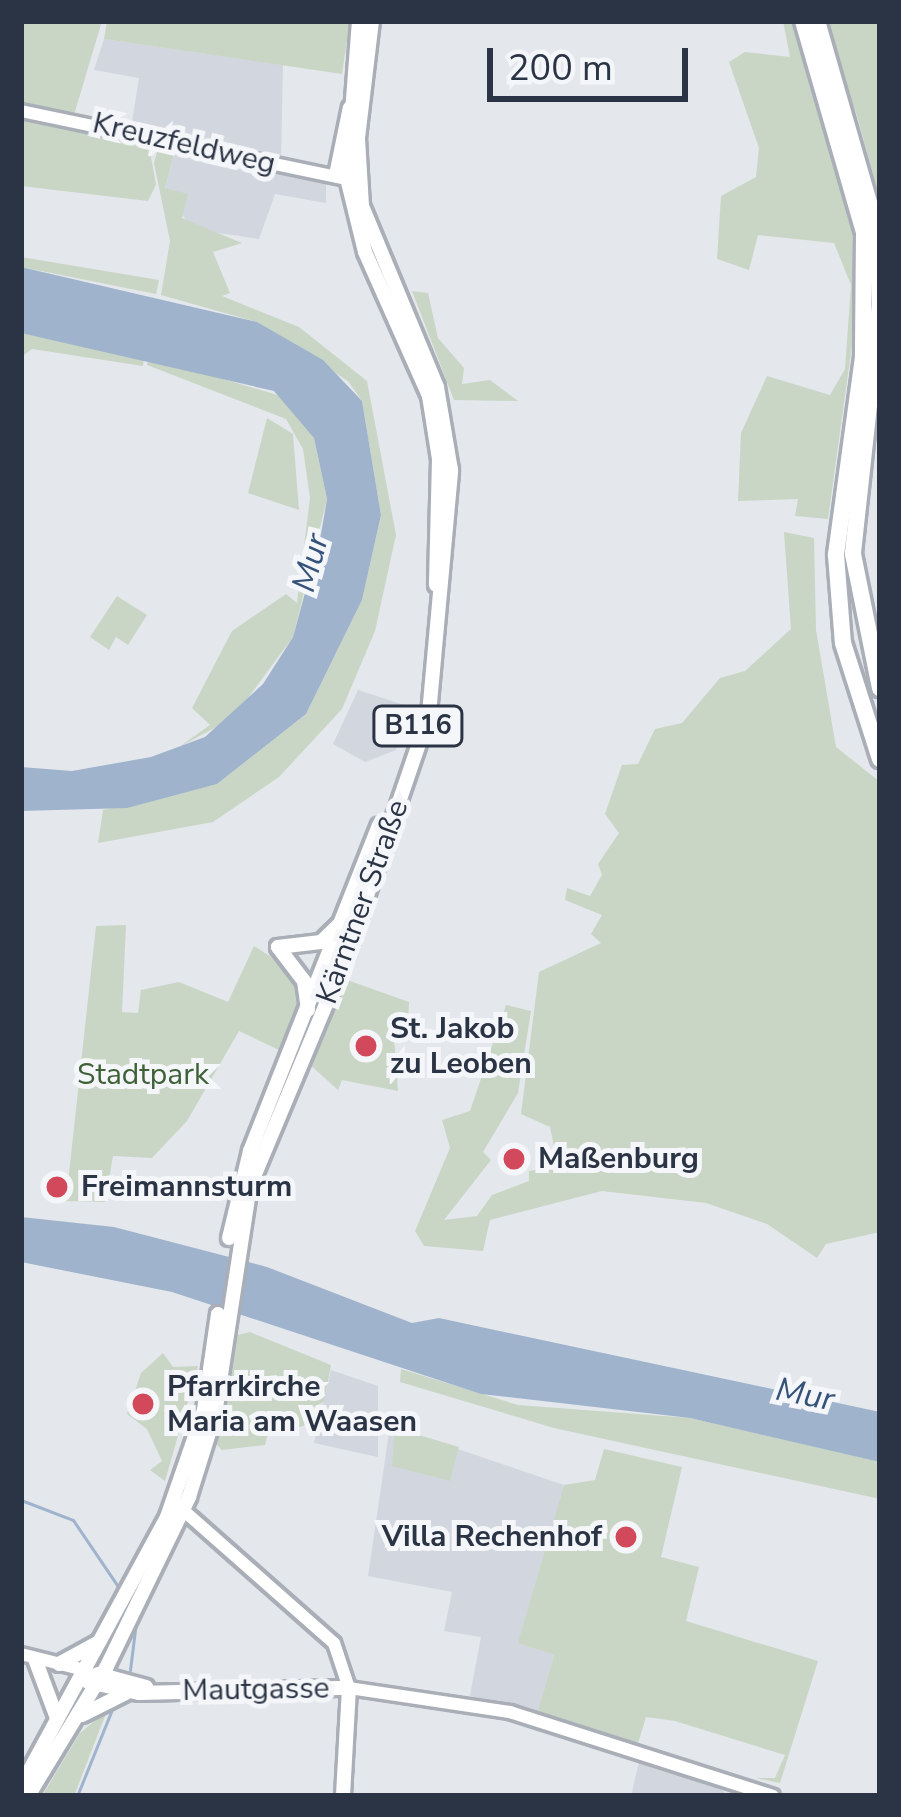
<!DOCTYPE html>
<meta charset="utf-8">
<style>
body{margin:0}
#map{position:relative;width:901px;height:1817px;overflow:hidden;background:#e4e7ec;font-family:"Nunito Sans",sans-serif}
div>[style]{position:absolute}
[style*='--x']{left:calc(var(--x)*1px);top:calc(var(--y)*1px);width:calc(var(--w)*1px);rotate:calc(var(--a)*1deg)}
.built>*{inset:0;background:#d2d6de}
.green>*{inset:0;background:#c9d6c5}
.water>*{inset:0;background:#9fb4cc}
.stream>*{height:3px;margin:-1.5px;padding:0 1.5px;transform-origin:1.5px;border-radius:1.5px;background:#9fb4cc}
.roads{filter:drop-shadow(3px 0 #a9aeb7) drop-shadow(-3px 0 #a9aeb7) drop-shadow(0 3px #a9aeb7) drop-shadow(0 -3px #a9aeb7)}
.secondary>*{height:12px;margin:-6px;padding:0 6px;transform-origin:6px;border-radius:6px;background:#fff}
.primary>*{height:14px;margin:-7px;padding:0 7px;transform-origin:7px;border-radius:7px;background:#fff}
.motorway>*{height:16px;margin:-8px;padding:0 8px;transform-origin:8px;border-radius:8px;background:#fff}
.dots>*{width:33px;height:33px;translate:-50% -50%;box-sizing:border-box;border:6px solid #f4f6f9;border-radius:50%}
span{translate:-50% -50%;white-space:nowrap;text-align:center;line-height:1.15;-webkit-text-stroke:10px #f4f6f9;paint-order:stroke}
.shield-label span{padding:3px 9px;background:#f4f6f9;border:3px solid;border-radius:9px;-webkit-text-stroke-width:0}
.shield-label{font-size:27px;color:#2b3445;font-weight:700}
.street-label{font-size:30px;color:#2b3445}
.poi-label{font-size:30px;color:#2b3445;font-weight:700}
.left{translate:0 -50%;text-align:left}
.right{translate:-100% -50%;text-align:right}
.park-label{font-size:30px;color:#3f6138}
.water-label{font-size:33px;color:#34527a;font-style:italic}
.frame{position:absolute;inset:0;border:24px solid #2b3445;pointer-events:none}
.scale{position:absolute;left:487px;top:48px;width:201px;height:54px;box-sizing:border-box;border:6px solid #2b3445;border-top:0;padding-left:15px;font-size:36px;line-height:42px;white-space:nowrap;color:#2b3445;-webkit-text-stroke:9px #f4f6f9;paint-order:stroke}
</style>
<div id="map">
<div class="built">
<div style="clip-path:polygon(104px 39px,283px 65px,281px 159px,132px 122px,139px 78px,94px 70px)"></div>
<div style="clip-path:polygon(176px 147px,326px 183px,326px 203px,275px 194px,259px 239px,192px 229px,165px 189px)"></div>
<div style="clip-path:polygon(358px 690px,413px 708px,396px 750px,365px 762px,333px 744px)"></div>
<div style="clip-path:polygon(331px 1370px,378px 1386px,378px 1457px,314px 1443px)"></div>
<div style="clip-path:polygon(390px 1426px,564px 1485px,519px 1643px,554px 1655px,538px 1712px,470px 1696px,481px 1637px,444px 1631px,452px 1592px,368px 1576px)"></div>
<div style="clip-path:polygon(639px 1762px,722px 1790px,727px 1796px,631px 1796px)"></div>
</div>
<div class="green">
<div style="clip-path:polygon(21px 21px,102px 21px,74px 115px,21px 107px)"></div>
<div style="clip-path:polygon(107px 21px,350px 21px,342px 74px,104px 39px)"></div>
<div style="clip-path:polygon(783px 21px,795px 21px,807px 59px,855px 220px,861px 280px,828px 519px,795px 516px,798px 499px,738px 501px,741px 433px,767px 376px,830px 395px,845px 369px,851px 285px,834px 243px,758px 235px,749px 270px,717px 259px,721px 196px,756px 177px,759px 148px,729px 62px,745px 52px,790px 57px)"></div>
<div style="clip-path:polygon(823px 21px,880px 21px,880px 199px,857px 116px)"></div>
<div style="clip-path:polygon(21px 120px,148px 140px,156px 185px,148px 201px,21px 186px)"></div>
<div style="clip-path:polygon(160px 141px,176px 147px,165px 188px,188px 194px,182px 218px,242px 243px,213px 252px,230px 293px,222px 296px,299px 327px,367px 381px,396px 535px,375px 631px,342px 709px,279px 777px,213px 822px,98px 843px,103px 810px,217px 784px,306px 714px,362px 600px,381px 515px,362px 401px,348px 381px,257px 322px,161px 295px,170px 241px,154px 163px)"></div>
<div style="clip-path:polygon(21px 257px,159px 280px,156px 294px,21px 267px)"></div>
<div style="clip-path:polygon(412px 291px,428px 293px,438px 338px,464px 368px,462px 384px,490px 380px,518px 401px,454px 400px)"></div>
<div style="clip-path:polygon(21px 333px,144px 356px,143px 366px,32px 349px,21px 357px)"></div>
<div style="clip-path:polygon(149px 357px,284px 397px,314px 438px,327px 499px,293px 637px,233px 718px,179px 747px,210px 725px,192px 708px,232px 631px,286px 594px,297px 603px,310px 498px,303px 449px,286px 419px,147px 365px)"></div>
<div style="clip-path:polygon(267px 418px,293px 434px,299px 510px,248px 493px)"></div>
<div style="clip-path:polygon(784px 532px,814px 538px,816px 630px,836px 747px,880px 782px,880px 1232px,826px 1244px,817px 1258px,767px 1224px,706px 1203px,602px 1191px,490px 1220px,483px 1251px,424px 1246px,415px 1231px,450px 1148px,442px 1120px,470px 1111px,506px 1005px,531px 1011px,518px 1093px,483px 1152px,491px 1160px,444px 1220px,477px 1216px,492px 1195px,529px 1181px,529px 1171px,568px 1164px,573px 1154px,556px 1156px,550px 1127px,521px 1114px,539px 972px,601px 943px,591px 934px,602px 915px,565px 900px,567px 888px,590px 896px,602px 875px,598px 864px,619px 833px,605px 814px,622px 765px,638px 764px,655px 729px,682px 723px,720px 678px,745px 671px,791px 629px)"></div>
<div style="clip-path:polygon(117px 596px,147px 615px,128px 645px,116px 637px,109px 650px,90px 637px)"></div>
<div style="clip-path:polygon(126px 925px,122px 1012px,138px 1013px,141px 990px,179px 982px,228px 1002px,254px 946px,292px 970px,298px 1005px,279px 1050px,239px 1031px,187px 1121px,152px 1158px,113px 1156px,105px 1202px,66px 1201px,96px 926px)"></div>
<div style="clip-path:polygon(347px 980px,409px 1002px,407px 1040px,394px 1038px,398px 1091px,342px 1080px,338px 1090px,308px 1063px)"></div>
<div style="clip-path:polygon(250px 1332px,331px 1365px,324px 1402px,309px 1409px,304px 1426px,268px 1433px,265px 1445px,222px 1450px,214px 1442px,233px 1336px)"></div>
<div style="clip-path:polygon(163px 1353px,173px 1367px,198px 1366px,165px 1481px,150px 1470px,162px 1461px,147px 1429px,127px 1414px,141px 1373px)"></div>
<div style="clip-path:polygon(401px 1369px,518px 1405px,690px 1418px,870px 1459px,880px 1462px,880px 1499px,554px 1428px,400px 1382px)"></div>
<div style="clip-path:polygon(395px 1428px,459px 1447px,450px 1481px,392px 1466px)"></div>
<div style="clip-path:polygon(604px 1449px,682px 1467px,661px 1557px,699px 1567px,686px 1621px,818px 1661px,780px 1783px,756px 1778px,775px 1778px,785px 1755px,675px 1721px,646px 1717px,636px 1750px,536px 1718px,554px 1655px,518px 1643px,564px 1485px,595px 1480px)"></div>
<div style="clip-path:polygon(107px 1711px,74px 1796px,42px 1796px,80px 1733px)"></div>
</div>
<div class="water">
<div style="clip-path:polygon(21px 267px,257px 322px,323px 360px,362px 401px,381px 515px,362px 600px,306px 714px,217px 784px,127px 808px,21px 811px,21px 767px,72px 771px,151px 757px,205px 737px,263px 684px,293px 637px,321px 534px,327px 499px,314px 438px,274px 391px,21px 333px)"></div>
<div style="clip-path:polygon(21px 1217px,114px 1227px,267px 1267px,412px 1323px,439px 1318px,880px 1412px,880px 1462px,690px 1418px,481px 1394px,172px 1292px,21px 1262px)"></div>
</div>
<div class="stream">
<div style="--x:21;--y:1500;--w:56;--a:21"></div>
<div style="--x:73;--y:1520;--w:82;--a:55.9"></div>
<div style="--x:130;--y:1670;--w:48;--a:-82.9"></div>
<div style="--x:77;--y:1796;--w:96;--a:-68"></div>
</div>
<div class="roads">
<div class="secondary">
<div style="--x:21;--y:111;--w:338;--a:11.8"></div>
<div style="--x:335;--y:175;--w:69;--a:-78.4"></div>
<div style="--x:183;--y:1510;--w:201;--a:41.4"></div>
<div style="--x:334;--y:1643;--w:47;--a:71.6"></div>
<div style="--x:349;--y:1688;--w:163;--a:8.5"></div>
<div style="--x:510;--y:1712;--w:276;--a:17.7"></div>
<div style="--x:21;--y:1654;--w:69;--a:14.2"></div>
</div>
<div class="primary">
<div style="--x:359;--y:21;--w:157;--a:94.4"></div>
<div style="--x:347;--y:178;--w:76;--a:76.3"></div>
<div style="--x:365;--y:252;--w:158;--a:66"></div>
<div style="--x:429;--y:396;--w:64;--a:81"></div>
<div style="--x:439;--y:459;--w:126;--a:91.4"></div>
<div style="--x:278;--y:947;--w:43;--a:-6.6"></div>
<div style="--x:321;--y:942;--w:28;--a:-44"></div>
<div style="--x:278;--y:947;--w:43;--a:52.6"></div>
<div style="--x:304;--y:981;--w:29;--a:82"></div>
<div style="--x:229;--y:1238;--w:89;--a:-76.4"></div>
<div style="--x:250;--y:1151;--w:350;--a:-68.4"></div>
<div style="--x:35;--y:1659;--w:63;--a:69.6"></div>
<div style="--x:59;--y:1664;--w:46;--a:-28.8"></div>
<div style="--x:98;--y:1674;--w:50;--a:15.2"></div>
<div style="--x:88;--y:1682;--w:52;--a:12.2"></div>
<div style="--x:139;--y:1693;--w:210;--a:-1.4"></div>
<div style="--x:349;--y:1688;--w:108;--a:93.2"></div>
<div style="--x:82;--y:1715;--w:49;--a:-26.6"></div>
<div style="--x:21;--y:1786;--w:306;--a:-61.5"></div>
<div style="--x:167;--y:1517;--w:113;--a:-70.9"></div>
<div style="--x:204;--y:1410;--w:97;--a:-81.7"></div>
<div style="--x:28;--y:1796;--w:152;--a:-58.7"></div>
<div style="--x:107;--y:1666;--w:188;--a:-64.1"></div>
<div style="--x:189;--y:1497;--w:87;--a:-72.6"></div>
<div style="--x:215;--y:1414;--w:231;--a:-81.3"></div>
<div style="--x:250;--y:1186;--w:251;--a:-67.3"></div>
<div style="--x:347;--y:954;--w:254;--a:-71.1"></div>
<div style="--x:429;--y:714;--w:245;--a:-84.8"></div>
<div style="--x:451;--y:470;--w:84;--a:-99.6"></div>
<div style="--x:437;--y:387;--w:196;--a:-112.5"></div>
<div style="--x:362;--y:206;--w:68;--a:-93.4"></div>
<div style="--x:358;--y:138;--w:118;--a:-83.2"></div>
</div>
<div class="motorway">
<div style="--x:803;--y:21;--w:221;--a:73.9"></div>
<div style="--x:864;--y:233;--w:124;--a:90.5"></div>
<div style="--x:863;--y:357;--w:200;--a:97.8"></div>
<div style="--x:836;--y:555;--w:88;--a:85.5"></div>
<div style="--x:843;--y:643;--w:122;--a:72.3"></div>
<div style="--x:817;--y:21;--w:217;--a:74"></div>
<div style="--x:877;--y:230;--w:74;--a:87.7"></div>
<div style="--x:880;--y:304;--w:251;--a:96.2"></div>
<div style="--x:853;--y:554;--w:137;--a:78.6"></div>
</div>
</div>
<div class="dots">
<div style="left:366px;top:1046px;background:#d1495b"></div>
<div style="left:514px;top:1159px;background:#d1495b"></div>
<div style="left:57px;top:1187px;background:#d1495b"></div>
<div style="left:143px;top:1404px;background:#d1495b"></div>
<div style="left:626px;top:1537px;background:#d1495b"></div>
</div>
<div class="shield-label">
<span style="left:418px;top:726px">B116</span>
</div>
<div class="street-label">
<span style="left:184px;top:144px;rotate:13deg">Kreuzfeldweg</span>
<span style="left:363px;top:902px;rotate:-70deg">Kärntner Straße</span>
<span style="left:256px;top:1690px;rotate:-1deg">Mautgasse</span>
</div>
<div class="poi-label">
<span class="left" style="left:390px;top:1046px">St. Jakob<br>zu Leoben</span>
<span class="left" style="left:538px;top:1159px">Maßenburg</span>
<span class="left" style="left:81px;top:1187px">Freimannsturm</span>
<span class="left" style="left:167px;top:1404px">Pfarrkirche<br>Maria am Waasen</span>
<span class="right" style="left:602px;top:1537px">Villa Rechenhof</span>
</div>
<div class="park-label">
<span style="left:143px;top:1075px">Stadtpark</span>
</div>
<div class="water-label">
<span style="left:311px;top:563px;rotate:-75deg">Mur</span>
<span style="left:805px;top:1395px;rotate:11deg">Mur</span>
</div>
<div class="frame"></div>
<div class="scale">200 m</div>
</div>
